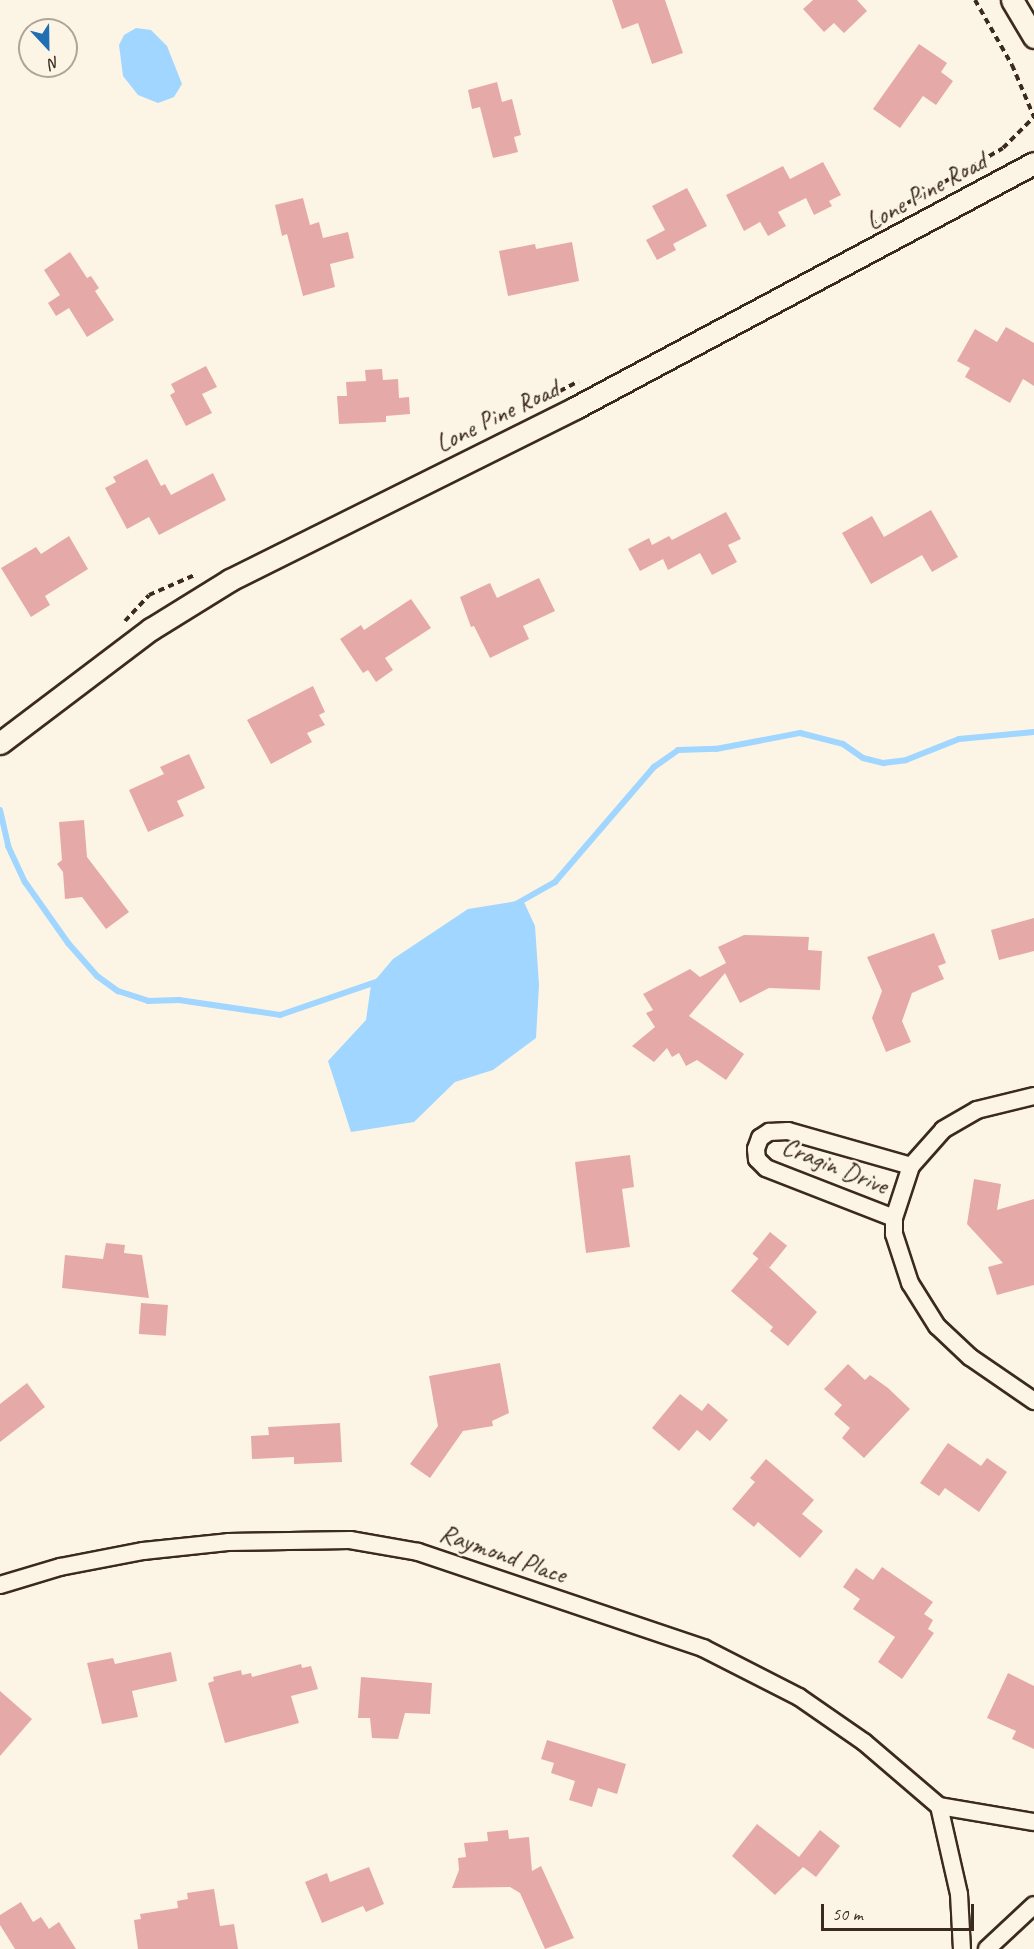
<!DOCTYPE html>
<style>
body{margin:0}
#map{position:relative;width:1034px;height:1949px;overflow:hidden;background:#fcf5e5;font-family:Caveat,sans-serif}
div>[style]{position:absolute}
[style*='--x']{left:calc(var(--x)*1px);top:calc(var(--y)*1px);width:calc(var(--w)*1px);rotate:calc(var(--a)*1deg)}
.water>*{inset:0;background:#a0d6ff}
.stream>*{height:6px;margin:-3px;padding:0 3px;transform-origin:3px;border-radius:3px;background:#a0d6ff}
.building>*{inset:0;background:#e5aaa8;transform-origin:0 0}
.path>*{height:4px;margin-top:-2px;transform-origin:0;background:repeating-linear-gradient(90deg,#3b2a1e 0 6px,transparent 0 10.5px)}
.roads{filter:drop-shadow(2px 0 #3b2a1e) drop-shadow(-2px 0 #3b2a1e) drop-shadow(0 2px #3b2a1e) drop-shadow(0 -2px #3b2a1e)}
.minor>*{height:16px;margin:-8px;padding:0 8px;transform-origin:8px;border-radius:8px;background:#fcf5e5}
.tertiary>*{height:21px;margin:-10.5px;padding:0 10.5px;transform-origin:10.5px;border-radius:10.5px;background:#fcf5e5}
span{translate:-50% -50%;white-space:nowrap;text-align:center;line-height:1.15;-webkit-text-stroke:5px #fcf5e5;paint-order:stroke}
.street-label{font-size:26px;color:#3b2a1e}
.north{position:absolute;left:18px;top:18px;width:60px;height:60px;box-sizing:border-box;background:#fcf5e5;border:2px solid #afa495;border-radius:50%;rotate:158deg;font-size:16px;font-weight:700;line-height:24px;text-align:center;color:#3b2a1e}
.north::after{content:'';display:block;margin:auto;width:21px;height:27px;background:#1f6fb2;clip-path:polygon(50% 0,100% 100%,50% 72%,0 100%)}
.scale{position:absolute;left:821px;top:1904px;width:153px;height:27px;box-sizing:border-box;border:3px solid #3b2a1e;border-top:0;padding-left:8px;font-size:18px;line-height:21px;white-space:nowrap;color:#3b2a1e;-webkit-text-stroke:4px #fcf5e5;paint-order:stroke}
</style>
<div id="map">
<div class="water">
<div style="clip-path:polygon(136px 28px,151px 30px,167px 46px,182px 84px,174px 97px,158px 103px,138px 95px,123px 76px,119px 45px,124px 35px)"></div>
<div style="clip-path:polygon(523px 900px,535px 926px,539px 985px,536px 1038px,493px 1070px,455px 1082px,414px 1122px,351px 1132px,328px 1061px,366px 1020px,371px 985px,393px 959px,468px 909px)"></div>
</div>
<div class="stream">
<div style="--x:0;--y:810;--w:37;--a:77"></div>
<div style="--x:8;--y:846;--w:40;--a:65"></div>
<div style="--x:25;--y:882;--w:75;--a:54.8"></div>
<div style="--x:68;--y:943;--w:44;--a:48.7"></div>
<div style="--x:97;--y:976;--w:26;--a:36"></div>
<div style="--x:118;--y:991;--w:32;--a:18"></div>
<div style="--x:148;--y:1001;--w:31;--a:-2"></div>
<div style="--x:179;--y:1000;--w:102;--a:8.4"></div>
<div style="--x:280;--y:1015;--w:105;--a:-19"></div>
<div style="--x:516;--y:904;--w:45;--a:-29.4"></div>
<div style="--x:555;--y:882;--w:152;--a:-49.3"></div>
<div style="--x:654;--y:767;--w:29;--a:-35"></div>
<div style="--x:678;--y:750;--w:38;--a:-2"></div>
<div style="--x:716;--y:749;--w:86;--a:-10.8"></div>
<div style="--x:800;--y:733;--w:44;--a:14.3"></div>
<div style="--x:843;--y:744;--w:24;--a:35"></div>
<div style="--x:863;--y:758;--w:21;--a:14"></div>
<div style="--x:883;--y:763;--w:23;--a:-7"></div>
<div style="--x:906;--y:760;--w:57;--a:-21.6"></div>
<div style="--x:959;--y:739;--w:75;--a:-5.3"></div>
</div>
<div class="building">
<div style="clip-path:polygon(612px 0,665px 0,683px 53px,652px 64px,638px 23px,622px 29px)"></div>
<div style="clip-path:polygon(813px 0,857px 0,867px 11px,844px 33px,834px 23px,824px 32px,803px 9px)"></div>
<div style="clip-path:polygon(919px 44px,947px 63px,941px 72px,953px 81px,936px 105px,923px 96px,900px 128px,873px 109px)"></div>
<div style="clip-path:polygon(497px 82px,502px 102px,512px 99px,521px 135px,514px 137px,518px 152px,493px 158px,480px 107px,472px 109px,468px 90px)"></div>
<div style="clip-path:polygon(823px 162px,841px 195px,829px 201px,832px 206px,814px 215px,806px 198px,778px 212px,786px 226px,768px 236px,760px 222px,744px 231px,726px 195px,783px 166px,790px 179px)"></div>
<div style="clip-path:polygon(687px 188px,707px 226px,673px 244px,676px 250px,657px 260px,646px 240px,665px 230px,652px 206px)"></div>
<div style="clip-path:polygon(303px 198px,310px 225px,319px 222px,323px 238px,348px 232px,354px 258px,330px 264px,335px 287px,303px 296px,287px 234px,282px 236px,275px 205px)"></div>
<div style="clip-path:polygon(572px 242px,579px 281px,508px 296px,499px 251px,535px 244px,536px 249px)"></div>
<div style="clip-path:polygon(70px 252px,87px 278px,91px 276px,99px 288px,95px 291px,114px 320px,87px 337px,69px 308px,56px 316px,48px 303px,60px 295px,44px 270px)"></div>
<div style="clip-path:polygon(1006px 327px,1034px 343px,1034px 386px,1023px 379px,1010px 403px,965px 377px,970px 368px,957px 361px,975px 329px,997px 342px)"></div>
<div style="clip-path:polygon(206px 366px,217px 387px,202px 394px,212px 413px,186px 426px,170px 395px,175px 392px,171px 384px)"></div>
<div style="clip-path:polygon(382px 369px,383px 380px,398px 379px,399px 398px,409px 397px,410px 414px,386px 416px,386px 422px,339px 424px,337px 396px,347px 396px,346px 382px,366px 381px,365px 370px)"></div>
<div style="clip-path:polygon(147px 459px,161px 486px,165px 484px,171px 495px,213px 473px,226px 500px,159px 535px,149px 517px,127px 529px,105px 488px,116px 482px,113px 477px)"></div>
<div style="clip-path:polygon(931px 510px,958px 557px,932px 572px,922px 555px,871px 584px,842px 533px,872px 516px,884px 537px)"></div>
<div style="clip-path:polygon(726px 512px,741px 539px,728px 545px,737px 562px,712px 575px,700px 553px,668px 570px,663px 559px,640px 571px,628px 549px,649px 538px,652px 545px,669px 536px,672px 540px)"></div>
<div style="clip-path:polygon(69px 536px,88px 569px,45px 596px,50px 605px,31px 617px,1px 568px,36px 547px,41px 554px)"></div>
<div style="clip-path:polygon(539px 578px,555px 611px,523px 626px,529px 639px,490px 658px,474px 626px,471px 627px,460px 597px,490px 583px,497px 598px)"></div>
<div style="clip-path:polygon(411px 599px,431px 628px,385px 658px,393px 670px,376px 682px,368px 670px,363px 673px,340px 639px,361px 625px,364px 630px)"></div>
<div style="clip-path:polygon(313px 686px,325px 712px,319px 715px,325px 725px,307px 733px,312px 742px,271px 764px,247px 720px)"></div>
<div style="clip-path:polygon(189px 754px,205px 788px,177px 801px,184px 816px,148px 832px,129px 790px,164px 774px,160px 767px)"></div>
<div style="clip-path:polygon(84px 820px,87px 857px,129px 912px,106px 929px,82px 897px,65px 899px,63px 872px,57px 864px,62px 860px,59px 822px)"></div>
<div style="clip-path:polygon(1034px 918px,1034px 951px,999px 960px,991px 930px)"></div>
<div style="clip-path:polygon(934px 933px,946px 963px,938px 966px,944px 979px,912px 993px,902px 1021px,911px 1042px,886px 1052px,872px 1018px,882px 991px,867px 957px)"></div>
<div style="clip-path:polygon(744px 935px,809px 937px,808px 950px,822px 951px,820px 990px,769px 988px,740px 1003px,725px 973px,689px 1016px,744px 1054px,726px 1080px,697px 1060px,686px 1066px,679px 1053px,672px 1057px,667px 1048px,654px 1062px,632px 1046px,655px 1027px,646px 1013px,653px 1010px,643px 994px,690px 969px,700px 977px,726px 963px,718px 947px)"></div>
<div style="clip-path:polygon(630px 1155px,634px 1187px,622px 1189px,630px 1247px,586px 1253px,575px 1162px)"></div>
<div style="clip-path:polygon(974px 1179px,1001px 1184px,997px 1210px,1034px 1199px,1034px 1285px,997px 1295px,988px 1267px,1003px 1263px,967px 1224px)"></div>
<div style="left:770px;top:1232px;width:22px;height:28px;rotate:39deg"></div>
<div style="clip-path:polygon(106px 1243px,125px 1245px,124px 1253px,142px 1255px,149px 1298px,62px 1288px,65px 1255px,103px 1259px)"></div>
<div style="clip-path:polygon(759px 1258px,817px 1312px,788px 1346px,770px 1331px,773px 1327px,731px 1291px)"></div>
<div style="left:141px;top:1303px;width:27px;height:31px;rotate:4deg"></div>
<div style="clip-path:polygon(500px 1363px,509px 1413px,492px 1421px,493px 1426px,463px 1431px,430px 1478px,410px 1464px,438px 1426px,429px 1376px)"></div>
<div style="clip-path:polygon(848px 1364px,865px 1380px,870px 1375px,888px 1388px,910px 1409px,864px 1458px,842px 1438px,850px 1428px,834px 1414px,842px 1405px,824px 1389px)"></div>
<div style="clip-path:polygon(27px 1383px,45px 1407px,0 1442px,0 1404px)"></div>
<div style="clip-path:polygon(680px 1394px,702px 1411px,708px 1403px,728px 1420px,710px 1441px,697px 1430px,679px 1451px,652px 1428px)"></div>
<div style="clip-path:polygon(340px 1423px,342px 1462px,294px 1464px,294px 1457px,252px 1459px,251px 1436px,269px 1435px,268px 1427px)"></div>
<div style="clip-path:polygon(948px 1443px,981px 1466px,987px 1458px,1007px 1472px,979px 1512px,945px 1488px,939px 1496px,920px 1483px)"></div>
<div style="clip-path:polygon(766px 1459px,814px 1500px,802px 1514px,823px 1531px,800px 1558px,758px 1522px,754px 1527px,732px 1509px,755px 1482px,750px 1478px)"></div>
<div style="clip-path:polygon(882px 1567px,933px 1602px,924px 1614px,933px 1620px,928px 1629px,934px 1633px,902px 1679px,878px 1662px,895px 1637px,853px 1609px,860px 1599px,843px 1587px,856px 1568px,873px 1580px)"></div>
<div style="clip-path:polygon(171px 1652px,177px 1681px,132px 1691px,138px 1717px,102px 1724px,87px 1663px,113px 1658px,115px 1664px)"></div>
<div style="clip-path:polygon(301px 1664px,302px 1668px,311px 1666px,318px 1689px,291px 1696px,299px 1723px,225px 1743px,208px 1683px,214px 1681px,213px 1677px,241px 1670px,242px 1675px,251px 1673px,252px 1677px)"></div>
<div style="clip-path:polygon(1008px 1673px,1034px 1686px,1034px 1749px,1012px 1739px,1016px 1731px,987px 1718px)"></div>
<div style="clip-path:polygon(361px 1677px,432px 1683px,430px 1714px,405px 1713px,398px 1739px,372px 1738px,370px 1718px,358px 1718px)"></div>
<div style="clip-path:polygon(0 1691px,32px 1719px,0 1756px)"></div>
<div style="clip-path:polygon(547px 1740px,626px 1764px,617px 1794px,598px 1788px,592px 1807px,569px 1800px,575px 1781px,551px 1773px,554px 1763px,541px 1759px)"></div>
<div style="clip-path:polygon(757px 1824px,799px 1857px,820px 1830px,840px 1846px,816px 1877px,803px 1867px,775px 1895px,732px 1856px)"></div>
<div style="clip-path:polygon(508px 1830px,509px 1839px,529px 1837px,532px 1871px,541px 1866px,574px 1938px,545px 1949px,520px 1893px,510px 1887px,452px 1888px,459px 1870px,458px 1858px,466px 1857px,464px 1843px,488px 1841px,487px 1832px)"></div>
<div style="clip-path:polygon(369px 1867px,384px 1904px,366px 1912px,363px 1906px,322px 1923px,305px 1882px,327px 1873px,330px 1882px)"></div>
<div style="clip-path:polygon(214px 1889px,220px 1926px,234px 1924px,238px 1949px,138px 1949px,134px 1920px,141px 1919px,140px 1914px,178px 1908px,177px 1901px,188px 1899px,187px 1893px)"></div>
<div style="clip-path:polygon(21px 1902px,33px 1922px,41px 1917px,49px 1929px,59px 1922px,76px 1949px,15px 1949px,0 1925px,0 1915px)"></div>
</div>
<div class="path">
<div style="--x:975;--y:0;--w:75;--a:60.4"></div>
<div style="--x:1012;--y:65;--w:56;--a:67.1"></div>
<div style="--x:871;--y:224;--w:152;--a:-29.9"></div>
<div style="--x:1003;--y:148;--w:44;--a:-45"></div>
<div style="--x:560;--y:391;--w:21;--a:-28"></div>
<div style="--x:125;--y:621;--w:35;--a:-47"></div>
<div style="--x:149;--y:595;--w:52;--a:-23.6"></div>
</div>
<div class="roads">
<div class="minor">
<div style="--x:1034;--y:1096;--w:59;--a:166.2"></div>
<div style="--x:977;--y:1110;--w:39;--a:150"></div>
<div style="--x:943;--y:1130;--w:48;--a:131.6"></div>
<div style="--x:911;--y:1166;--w:55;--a:108.1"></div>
<div style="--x:894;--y:1218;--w:16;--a:90"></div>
<div style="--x:894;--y:1234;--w:52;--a:71.9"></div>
<div style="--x:910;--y:1283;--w:51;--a:57.9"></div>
<div style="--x:937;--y:1326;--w:45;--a:43.2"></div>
<div style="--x:970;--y:1357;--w:78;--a:34.5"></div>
<div style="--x:894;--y:1218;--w:137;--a:-158.7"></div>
<div style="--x:766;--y:1168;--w:13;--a:-135"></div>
<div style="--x:757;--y:1159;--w:10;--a:-96"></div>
<div style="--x:756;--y:1149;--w:12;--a:-70"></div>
<div style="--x:760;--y:1138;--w:11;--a:-34"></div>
<div style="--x:769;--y:1132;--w:19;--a:-3"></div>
<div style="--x:788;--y:1131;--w:128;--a:15.9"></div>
<div style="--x:0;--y:1585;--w:63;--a:-16.7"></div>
<div style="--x:60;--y:1567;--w:85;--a:-10.9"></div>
<div style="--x:143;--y:1551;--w:85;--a:-6"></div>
<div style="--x:228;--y:1542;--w:122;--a:-0.9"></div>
<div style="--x:350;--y:1540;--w:69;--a:10"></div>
<div style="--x:418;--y:1552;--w:301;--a:18.6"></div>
<div style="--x:703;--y:1648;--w:108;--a:27"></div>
<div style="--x:799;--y:1697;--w:79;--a:34.7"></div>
<div style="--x:864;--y:1742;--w:99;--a:40.5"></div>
<div style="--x:939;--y:1806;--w:90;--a:77.2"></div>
<div style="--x:959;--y:1894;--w:55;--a:86.9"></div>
<div style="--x:939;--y:1806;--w:96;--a:9.6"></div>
<div style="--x:987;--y:1949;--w:64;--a:-43.1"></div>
</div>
<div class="tertiary">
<div style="--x:1012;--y:0;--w:43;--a:59.3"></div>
<div style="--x:0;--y:743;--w:189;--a:-37.1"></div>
<div style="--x:151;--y:629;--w:93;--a:-31.8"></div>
<div style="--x:230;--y:580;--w:385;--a:-26.5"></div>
<div style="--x:575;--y:408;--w:520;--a:-28.09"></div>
</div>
</div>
<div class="street-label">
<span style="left:926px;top:191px;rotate:-29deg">Lone Pine Road</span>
<span style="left:497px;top:416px;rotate:-26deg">Lone Pine Road</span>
<span style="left:835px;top:1166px;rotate:22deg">Cragin Drive</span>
<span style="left:503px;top:1554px;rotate:19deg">Raymond Place</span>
</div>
<div class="north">N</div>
<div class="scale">50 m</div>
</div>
